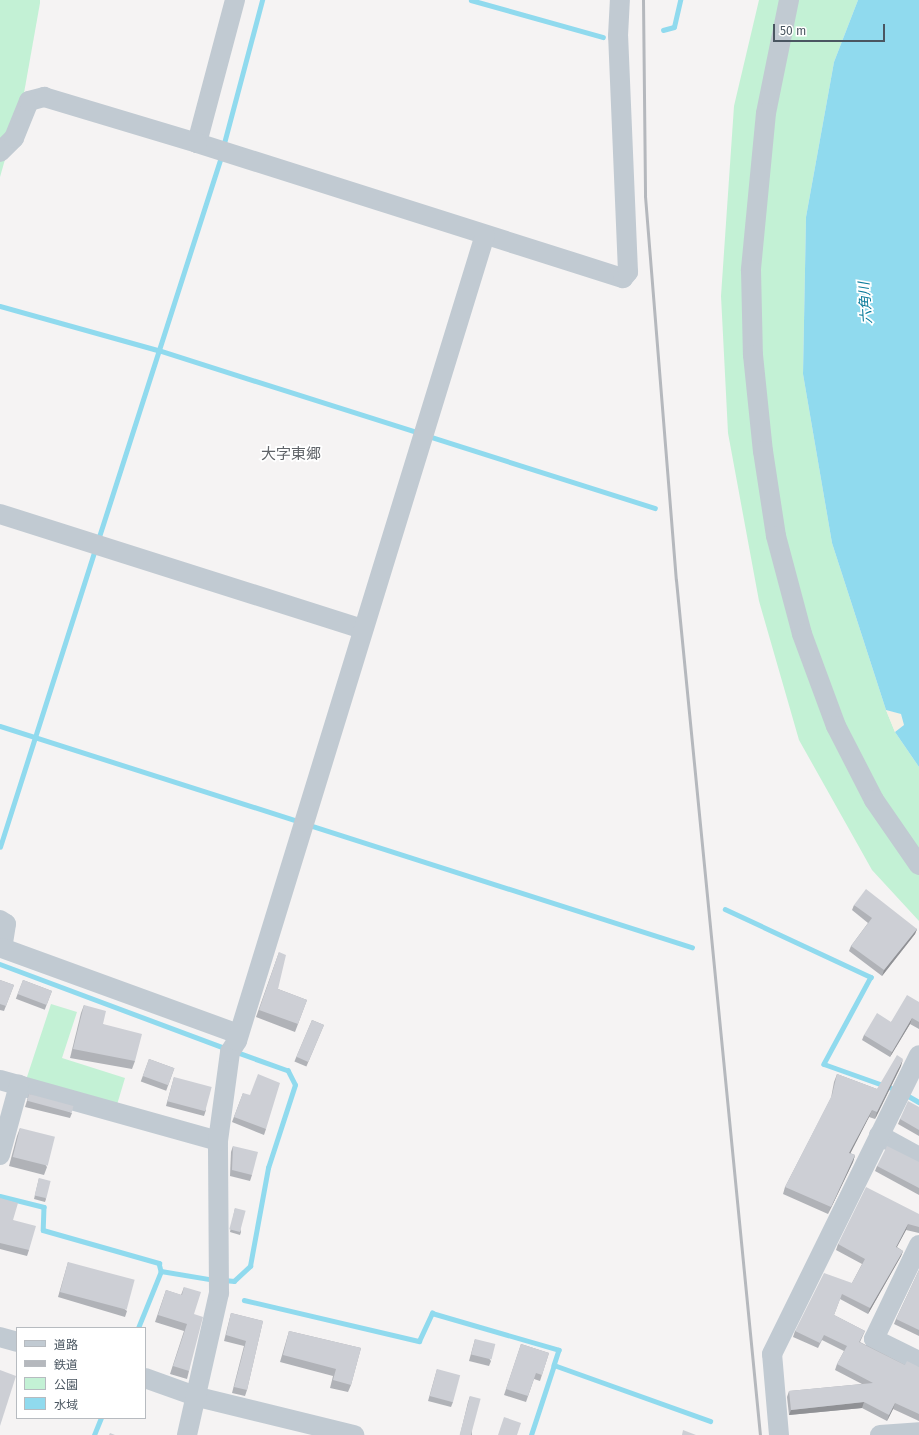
<!DOCTYPE html>
<meta charset="utf-8">
<style>
body{margin:0}
#map{position:relative;width:919px;height:1435px;overflow:hidden;background:#f5f3f3;font-family:"Fira Sans","Noto Sans JP",sans-serif}
div>[style]{position:absolute}
[style*='--x']{left:calc(var(--x)*1px);top:calc(var(--y)*1px);width:calc(var(--w)*1px);rotate:calc(var(--a)*1deg)}
.green>*{inset:0;background:#c3f1d5}
.sand>*{inset:0;background:#f5f0e5}
.water>*{inset:0;background:#90daee}
.stream>*{height:4.5px;margin:-2.25px;padding:0 2.25px;transform-origin:2.25px;border-radius:2.25px;background:#90daee}
.minor>*{height:20px;margin:-10px;padding:0 10px;transform-origin:10px;border-radius:10px;background:#c1cad2}
.rail>*{height:3px;margin:-1.5px;padding:0 1.5px;transform-origin:1.5px;border-radius:1.5px;background:#b5b8bd}
.wall>*{inset:0;background:#b0b2b7;transform-origin:0 0}
.shaded-wall>*{inset:0;background:#909195}
.building>*{inset:0;background:#cdcfd5;transform-origin:0 0}
span{translate:-50% -50%;white-space:nowrap;text-align:center;line-height:1.15;-webkit-text-stroke:3.5px #fff;paint-order:stroke}
.water-label{font-size:14px;color:#0c7c9b;font-style:italic}
.quarter-label{font-size:15px;color:#5f6368}
.legend{position:absolute;left:16px;top:1327px;width:130px;height:92px;box-sizing:border-box;background:#fff;border:1px solid #b7bbc0;margin:0;padding:5px 7px;list-style:none;font-size:12px;color:#4a5661}
.legend li{display:flex;align-items:center;gap:8px;height:20px}
.legend b{width:20px;border:1px solid #b7bbc0}
.scale{position:absolute;left:773px;top:24px;width:112px;height:18px;box-sizing:border-box;border:2px solid #4a5661;border-top:0;padding-left:5px;font-size:12px;line-height:14px;white-space:nowrap;color:#4a5661;-webkit-text-stroke:3px #fff;paint-order:stroke}
</style>
<div id="map">
<div class="green">
<div style="clip-path:polygon(0 0,40px 0,40px 3px,24px 93px,0 177px)"></div>
<div style="clip-path:polygon(759px 0,858px 0,834px 62px,806px 217px,803px 374px,832px 543px,886px 710px,895px 732px,919px 767px,919px 921px,872px 870px,799px 740px,759px 601px,728px 433px,721px 296px,734px 106px)"></div>
<div style="clip-path:polygon(51px 1004px,77px 1012px,62px 1058px,125px 1078px,116px 1108px,26px 1080px)"></div>
</div>
<div class="sand">
<div style="clip-path:polygon(886px 710px,901px 714px,904px 725px,895px 732px)"></div>
</div>
<div class="water">
<div style="clip-path:polygon(858px 0,919px 0,919px 767px,895px 732px,904px 725px,901px 714px,886px 710px,832px 543px,803px 374px,806px 217px,834px 62px)"></div>
</div>
<div class="stream">
<div style="--x:471;--y:0;--w:137;--a:15.7"></div>
<div style="--x:663;--y:30;--w:11;--a:-15"></div>
<div style="--x:674;--y:27;--w:28;--a:-77"></div>
<div style="--x:223;--y:147;--w:152;--a:-75.1"></div>
<div style="--x:0;--y:306;--w:164;--a:15.6"></div>
<div style="--x:158;--y:350;--w:274;--a:17.6"></div>
<div style="--x:428;--y:436;--w:238;--a:17.6"></div>
<div style="--x:98;--y:540;--w:403;--a:-72.2"></div>
<div style="--x:0;--y:726;--w:315;--a:17.7"></div>
<div style="--x:309;--y:825;--w:402;--a:17.7"></div>
<div style="--x:0;--y:847;--w:313;--a:-72.3"></div>
<div style="--x:725;--y:909;--w:161;--a:25"></div>
<div style="--x:871;--y:977;--w:99;--a:118.4"></div>
<div style="--x:824;--y:1064;--w:77;--a:19.6"></div>
<div style="--x:0;--y:964;--w:242;--a:20.5"></div>
<div style="--x:905;--y:1094;--w:16;--a:30"></div>
<div style="--x:0;--y:1196;--w:45;--a:14"></div>
<div style="--x:44;--y:1207;--w:23;--a:92"></div>
<div style="--x:43;--y:1230;--w:121;--a:15.9"></div>
<div style="--x:159;--y:1263;--w:8;--a:76"></div>
<div style="--x:224;--y:1280;--w:10;--a:6"></div>
<div style="--x:234;--y:1281;--w:22;--a:-43"></div>
<div style="--x:250;--y:1266;--w:100;--a:-79.6"></div>
<div style="--x:268;--y:1168;--w:87;--a:-72"></div>
<div style="--x:295;--y:1085;--w:16;--a:-117"></div>
<div style="--x:288;--y:1071;--w:56;--a:-160.3"></div>
<div style="--x:244;--y:1300;--w:180;--a:13.2"></div>
<div style="--x:419;--y:1341;--w:31;--a:-65"></div>
<div style="--x:432;--y:1313;--w:132;--a:16.2"></div>
<div style="--x:559;--y:1350;--w:16;--a:108"></div>
<div style="--x:554;--y:1365;--w:166;--a:19.7"></div>
<div style="--x:138;--y:1328;--w:61;--a:-68"></div>
<div style="--x:161;--y:1271;--w:55;--a:9.5"></div>
<div style="--x:94;--y:1435;--w:18;--a:-68"></div>
<div style="--x:531;--y:1435;--w:74;--a:-71.8"></div>
</div>
<div class="minor">
<div style="--x:235;--y:0;--w:148;--a:104.9"></div>
<div style="--x:197;--y:143;--w:447;--a:17.6"></div>
<div style="--x:623;--y:278;--w:8;--a:-50"></div>
<div style="--x:628;--y:272;--w:236;--a:-92.4"></div>
<div style="--x:618;--y:36;--w:36;--a:-87"></div>
<div style="--x:789;--y:0;--w:115;--a:101.5"></div>
<div style="--x:766;--y:113;--w:158;--a:95.5"></div>
<div style="--x:751;--y:270;--w:85;--a:88.7"></div>
<div style="--x:753;--y:355;--w:97;--a:84.1"></div>
<div style="--x:763;--y:451;--w:86;--a:81.3"></div>
<div style="--x:776;--y:536;--w:101;--a:75.1"></div>
<div style="--x:802;--y:634;--w:98;--a:69.7"></div>
<div style="--x:836;--y:726;--w:83;--a:62.8"></div>
<div style="--x:874;--y:800;--w:79;--a:55.3"></div>
<div style="--x:0;--y:152;--w:20;--a:-45"></div>
<div style="--x:14;--y:138;--w:40;--a:-68"></div>
<div style="--x:29;--y:101;--w:16;--a:-15"></div>
<div style="--x:44;--y:97;--w:160;--a:16.7"></div>
<div style="--x:0;--y:514;--w:381;--a:17.6"></div>
<div style="--x:0;--y:920;--w:7;--a:34"></div>
<div style="--x:6;--y:924;--w:24;--a:99"></div>
<div style="--x:2;--y:948;--w:251;--a:20"></div>
<div style="--x:0;--y:1080;--w:226;--a:15.6"></div>
<div style="--x:879;--y:1135;--w:46;--a:28.8"></div>
<div style="--x:0;--y:1155;--w:73;--a:-74.8"></div>
<div style="--x:919;--y:1245;--w:104;--a:115.6"></div>
<div style="--x:874;--y:1339;--w:50;--a:26.1"></div>
<div style="--x:0;--y:1337;--w:18;--a:16"></div>
<div style="--x:145;--y:1378;--w:56;--a:19.7"></div>
<div style="--x:198;--y:1397;--w:161;--a:13.7"></div>
<div style="--x:187;--y:1435;--w:146;--a:-77.3"></div>
<div style="--x:219;--y:1293;--w:152;--a:-90.4"></div>
<div style="--x:218;--y:1141;--w:90;--a:-82.3"></div>
<div style="--x:230;--y:1052;--w:13;--a:-58"></div>
<div style="--x:237;--y:1041;--w:843;--a:-72.9"></div>
<div style="--x:779;--y:1435;--w:81;--a:-94.9"></div>
<div style="--x:772;--y:1354;--w:333;--a:-63.8"></div>
<div style="--x:880;--y:1435;--w:39;--a:-4"></div>
</div>
<div class="rail">
<div style="--x:643;--y:0;--w:196;--a:89.4"></div>
<div style="--x:645;--y:196;--w:385;--a:85.4"></div>
<div style="--x:676;--y:580;--w:859;--a:84.39"></div>
</div>
<div class="wall">
<div style="clip-path:polygon(854px 905px,917px 929px,915px 934px,882px 976px,849px 951px,851px 946px,868px 923px,852px 910px)"></div>
<div style="clip-path:polygon(279px 952px,278px 989px,307px 1000px,295px 1032px,256px 1017px)"></div>
<div style="clip-path:polygon(0 980px,14px 985px,4px 1011px,0 1010px)"></div>
<div style="left:23px;top:980px;width:31px;height:20px;rotate:21deg"></div>
<div style="clip-path:polygon(919px 1002px,919px 1029px,910px 1024px,890px 1057px,862px 1040px,864px 1035px,891px 1022px)"></div>
<div style="clip-path:polygon(84px 1005px,103px 1024px,135px 1061px,132px 1069px,70px 1058px,81px 1013px)"></div>
<div style="left:312px;top:1020px;width:13px;height:45px;rotate:23deg"></div>
<div style="left:149px;top:1059px;width:27px;height:24px;rotate:20deg"></div>
<div style="clip-path:polygon(901px 1066px,875px 1119px,869px 1117px,850px 1153px,855px 1155px,853px 1162px,828px 1214px,783px 1194px,785px 1187px,831px 1098px,834px 1082px,837px 1074px,877px 1089px)"></div>
<div style="clip-path:polygon(174px 1077px,206px 1110px,204px 1116px,166px 1106px)"></div>
<div style="clip-path:polygon(243px 1093px,266px 1129px,264px 1135px,232px 1122px)"></div>
<div style="clip-path:polygon(29px 1094px,72px 1113px,70px 1118px,25px 1107px)"></div>
<div style="clip-path:polygon(919px 1107px,919px 1136px,898px 1124px,900px 1119px)"></div>
<div style="clip-path:polygon(20px 1128px,47px 1167px,44px 1175px,9px 1166px,17px 1136px)"></div>
<div style="clip-path:polygon(233px 1146px,252px 1175px,250px 1181px,230px 1176px,231px 1152px)"></div>
<div style="clip-path:polygon(919px 1162px,919px 1195px,875px 1171px,877px 1166px)"></div>
<div style="clip-path:polygon(39px 1178px,46px 1199px,45px 1202px,34px 1199px)"></div>
<div style="clip-path:polygon(0 1198px,13px 1220px,29px 1250px,27px 1256px,0 1249px)"></div>
<div style="clip-path:polygon(235px 1208px,241px 1232px,240px 1235px,230px 1232px)"></div>
<div style="clip-path:polygon(919px 1214px,919px 1233px,906px 1230px,897px 1247px,903px 1251px,901px 1256px,868px 1314px,840px 1299px,834px 1315px,865px 1331px,860px 1342px,905px 1365px,919px 1367px,919px 1421px,893px 1409px,887px 1421px,862px 1408px,789px 1415px,787px 1397px,789px 1391px,862px 1384px,835px 1370px,837px 1364px,844px 1351px,822px 1340px,818px 1348px,793px 1337px,795px 1331px,852px 1283px,862px 1264px,836px 1250px,838px 1244px)"></div>
<div style="clip-path:polygon(68px 1262px,127px 1311px,125px 1317px,58px 1297px)"></div>
<div style="clip-path:polygon(919px 1270px,919px 1336px,894px 1324px,896px 1319px)"></div>
<div style="clip-path:polygon(184px 1287px,194px 1314px,189px 1371px,187px 1379px,170px 1374px,184px 1331px,155px 1322px,166px 1290px,181px 1295px)"></div>
<div style="clip-path:polygon(231px 1313px,263px 1321px,247px 1390px,245px 1396px,232px 1393px,244px 1346px,224px 1341px)"></div>
<div style="clip-path:polygon(289px 1331px,361px 1348px,351px 1385px,348px 1392px,330px 1388px,333px 1376px,280px 1362px,287px 1338px)"></div>
<div style="clip-path:polygon(475px 1339px,491px 1361px,489px 1366px,469px 1361px)"></div>
<div style="clip-path:polygon(521px 1344px,549px 1353px,540px 1381px,534px 1379px,526px 1402px,504px 1395px)"></div>
<div style="clip-path:polygon(437px 1369px,453px 1402px,451px 1407px,428px 1401px)"></div>
<div style="clip-path:polygon(470px 1396px,472px 1435px,460px 1435px,468px 1402px)"></div>
</div>
<div class="shaded-wall">
<div style="clip-path:polygon(917px 929px,915px 934px,882px 976px,884px 970px)"></div>
<div style="clip-path:polygon(912px 1018px,910px 1024px,890px 1057px,892px 1052px)"></div>
<div style="clip-path:polygon(903px 1059px,901px 1066px,875px 1119px,877px 1112px)"></div>
<div style="clip-path:polygon(872px 1110px,869px 1117px,847px 1160px,849px 1153px)"></div>
<div style="clip-path:polygon(855px 1155px,853px 1162px,828px 1214px,831px 1207px)"></div>
<div style="clip-path:polygon(908px 1224px,906px 1230px,894px 1252px,896px 1247px)"></div>
<div style="clip-path:polygon(903px 1251px,901px 1256px,868px 1314px,870px 1308px)"></div>
<div style="clip-path:polygon(864px 1402px,862px 1408px,789px 1415px,791px 1410px)"></div>
<div style="clip-path:polygon(895px 1403px,893px 1409px,887px 1421px,889px 1415px)"></div>
</div>
<div class="building">
<div style="clip-path:polygon(866px 889px,917px 929px,884px 970px,851px 946px,872px 918px,854px 905px)"></div>
<div style="clip-path:polygon(279px 952px,286px 955px,278px 989px,307px 1000px,298px 1024px,259px 1010px)"></div>
<div style="clip-path:polygon(0 980px,14px 985px,6px 1006px,0 1004px)"></div>
<div style="left:23px;top:980px;width:31px;height:15px;rotate:21deg"></div>
<div style="clip-path:polygon(907px 995px,919px 1002px,919px 1022px,912px 1018px,892px 1052px,864px 1035px,877px 1013px,891px 1022px)"></div>
<div style="clip-path:polygon(84px 1005px,106px 1011px,103px 1024px,142px 1034px,135px 1061px,73px 1049px)"></div>
<div style="left:312px;top:1020px;width:13px;height:40px;rotate:23deg"></div>
<div style="clip-path:polygon(897px 1055px,903px 1059px,877px 1112px,872px 1110px,849px 1153px,855px 1155px,831px 1207px,785px 1187px,832px 1095px,837px 1074px,877px 1089px)"></div>
<div style="left:149px;top:1059px;width:27px;height:18px;rotate:20deg"></div>
<div style="clip-path:polygon(258px 1074px,280px 1083px,266px 1129px,234px 1117px,243px 1093px,250px 1095px)"></div>
<div style="left:174px;top:1077px;width:39px;height:25px;rotate:15deg"></div>
<div style="left:29px;top:1094px;width:46px;height:7px;rotate:15deg"></div>
<div style="clip-path:polygon(908px 1101px,919px 1107px,919px 1130px,900px 1119px)"></div>
<div style="left:20px;top:1128px;width:36px;height:30px;rotate:14deg"></div>
<div style="clip-path:polygon(233px 1146px,258px 1152px,252px 1175px,232px 1170px)"></div>
<div style="clip-path:polygon(887px 1146px,919px 1162px,919px 1188px,877px 1166px)"></div>
<div style="left:39px;top:1178px;width:12px;height:18px;rotate:14deg"></div>
<div style="clip-path:polygon(866px 1187px,919px 1214px,919px 1227px,908px 1224px,896px 1247px,903px 1251px,870px 1308px,842px 1294px,834px 1315px,865px 1331px,859px 1342px,905px 1365px,907px 1361px,919px 1367px,919px 1414px,895px 1403px,889px 1415px,864px 1402px,791px 1410px,789px 1391px,873px 1383px,837px 1364px,847px 1346px,824px 1335px,820px 1343px,795px 1331px,824px 1273px,852px 1283px,865px 1259px,838px 1244px)"></div>
<div style="clip-path:polygon(0 1198px,18px 1203px,13px 1220px,36px 1226px,29px 1250px,0 1243px)"></div>
<div style="left:235px;top:1208px;width:11px;height:22px;rotate:15deg"></div>
<div style="left:68px;top:1262px;width:69px;height:31px;rotate:15deg"></div>
<div style="clip-path:polygon(919px 1270px,919px 1330px,896px 1319px)"></div>
<div style="clip-path:polygon(184px 1287px,201px 1292px,194px 1314px,203px 1317px,189px 1371px,173px 1366px,187px 1324px,158px 1315px,166px 1290px,182px 1295px)"></div>
<div style="clip-path:polygon(231px 1313px,263px 1321px,247px 1390px,234px 1387px,246px 1341px,226px 1335px)"></div>
<div style="clip-path:polygon(289px 1331px,361px 1348px,351px 1385px,333px 1380px,336px 1369px,283px 1355px)"></div>
<div style="left:475px;top:1339px;width:21px;height:16px;rotate:14deg"></div>
<div style="clip-path:polygon(521px 1344px,549px 1353px,542px 1375px,536px 1373px,528px 1396px,506px 1389px)"></div>
<div style="left:437px;top:1369px;width:24px;height:28px;rotate:15deg"></div>
<div style="clip-path:polygon(0 1370px,16px 1376px,0 1426px)"></div>
<div style="left:470px;top:1396px;width:11px;height:40px;rotate:15deg"></div>
<div style="clip-path:polygon(504px 1417px,521px 1423px,517px 1435px,498px 1435px)"></div>
<div style="clip-path:polygon(683px 1430px,696px 1435px,682px 1435px)"></div>
<div style="clip-path:polygon(110px 1433px,115px 1435px,109px 1435px)"></div>
</div>
<div class="water-label">
<span style="left:866px;top:303px;rotate:-94deg">六角川</span>
</div>
<div class="quarter-label">
<span style="left:291px;top:455px">大字東郷</span>
</div>
<ul class="legend">
<li><b style="height:5px;background:#c1cad2"></b>道路</li>
<li><b style="height:5px;background:#b5b8bd"></b>鉄道</li>
<li><b style="height:11px;background:#c3f1d5"></b>公園</li>
<li><b style="height:11px;background:#90daee"></b>水域</li>
</ul>
<div class="scale">50 m</div>
</div>
